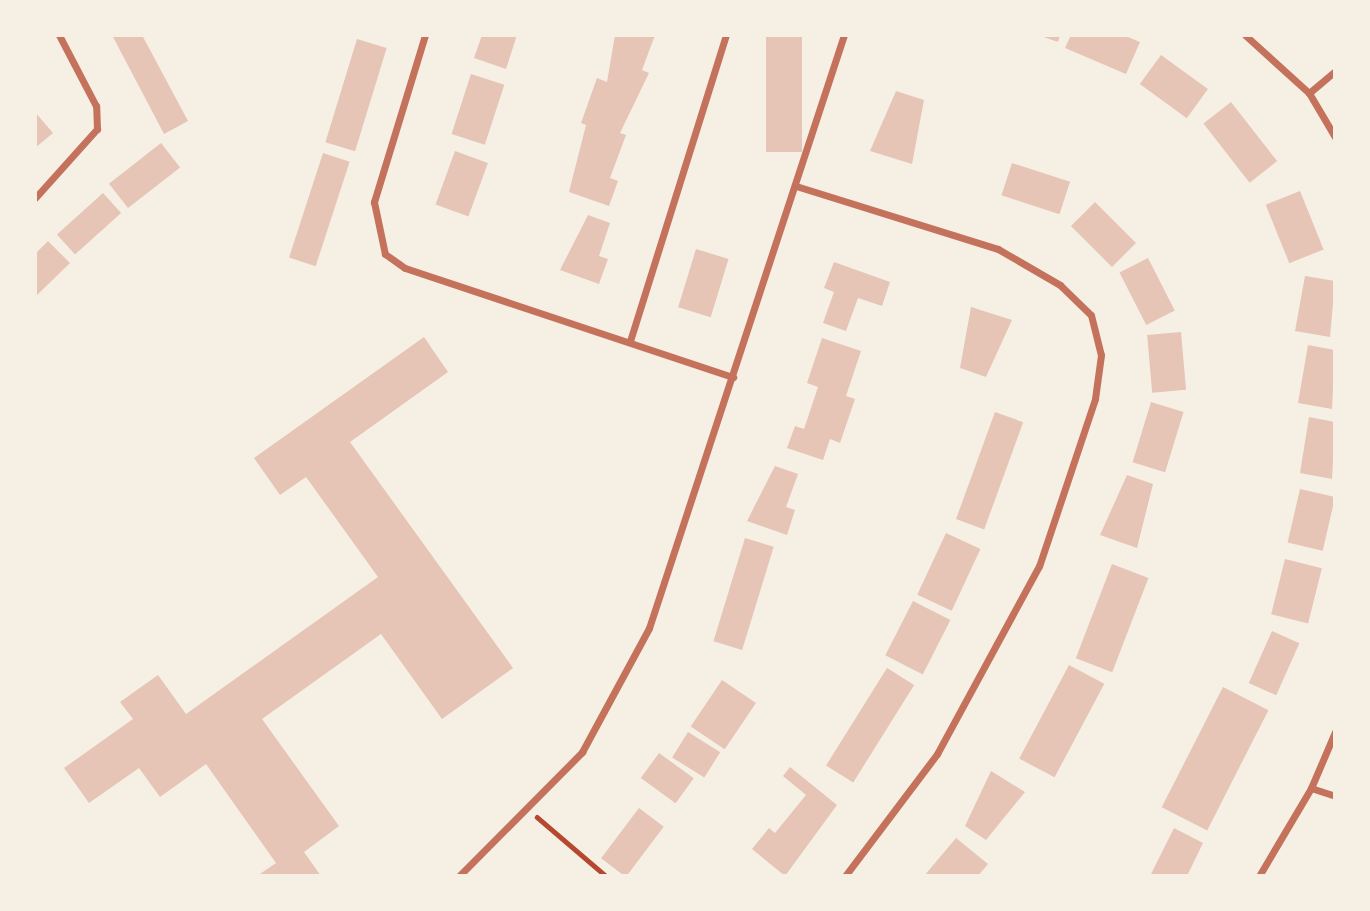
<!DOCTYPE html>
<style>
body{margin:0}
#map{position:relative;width:1370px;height:911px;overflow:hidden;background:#f6efe4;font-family:"Space Grotesk",sans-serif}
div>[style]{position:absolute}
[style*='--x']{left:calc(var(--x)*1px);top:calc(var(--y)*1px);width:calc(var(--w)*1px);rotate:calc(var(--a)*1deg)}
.building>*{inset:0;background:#e6c5b7;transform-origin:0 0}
.path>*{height:4.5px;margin:-2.25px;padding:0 2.25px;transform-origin:2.25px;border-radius:2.25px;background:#b5482f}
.minor>*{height:7px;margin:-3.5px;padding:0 3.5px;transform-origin:3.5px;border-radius:3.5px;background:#c5725c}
span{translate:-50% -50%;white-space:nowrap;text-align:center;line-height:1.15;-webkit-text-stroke:5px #f6efe4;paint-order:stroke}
.frame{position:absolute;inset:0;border:37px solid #f6efe4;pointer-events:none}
</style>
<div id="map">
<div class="building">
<div style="clip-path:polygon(112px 35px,142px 35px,188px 121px,164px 134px)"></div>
<div style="clip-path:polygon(482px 35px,517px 35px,506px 69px,474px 58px)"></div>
<div style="clip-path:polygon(615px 35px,655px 35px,642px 70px,649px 73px,620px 133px,626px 135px,610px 178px,618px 181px,609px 206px,569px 192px,586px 125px,581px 123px,597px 78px,607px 82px)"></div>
<div style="left:766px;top:35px;width:36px;height:117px"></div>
<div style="clip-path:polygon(1038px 35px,1060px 35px,1058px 42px)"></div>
<div style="clip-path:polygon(1071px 35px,1123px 35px,1140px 42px,1126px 74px,1065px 48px)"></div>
<div style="left:357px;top:39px;width:31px;height:108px;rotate:17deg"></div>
<div style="left:1161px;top:55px;width:58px;height:36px;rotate:36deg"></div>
<div style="left:471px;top:74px;width:35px;height:63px;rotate:18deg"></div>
<div style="clip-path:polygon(896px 91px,924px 100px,912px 164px,870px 151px)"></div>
<div style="left:1231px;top:102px;width:75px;height:35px;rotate:52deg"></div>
<div style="clip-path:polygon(35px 112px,53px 133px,35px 148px)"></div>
<div style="left:161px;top:143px;width:31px;height:66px;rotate:52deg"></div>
<div style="left:455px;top:151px;width:35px;height:57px;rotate:20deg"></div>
<div style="left:323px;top:153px;width:28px;height:110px;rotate:18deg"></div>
<div style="left:1012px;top:163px;width:61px;height:34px;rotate:18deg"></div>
<div style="left:1300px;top:191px;width:63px;height:37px;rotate:68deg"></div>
<div style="left:103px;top:193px;width:27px;height:62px;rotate:48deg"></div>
<div style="left:1095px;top:202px;width:58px;height:34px;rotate:45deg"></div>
<div style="clip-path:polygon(588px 215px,610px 223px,599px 256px,608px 259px,599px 284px,560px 270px)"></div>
<div style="clip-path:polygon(48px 241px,70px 263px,35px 297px,35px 254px)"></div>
<div style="left:696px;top:249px;width:34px;height:61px;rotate:17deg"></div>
<div style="left:1148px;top:258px;width:59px;height:32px;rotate:63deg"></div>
<div style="clip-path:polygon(834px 262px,890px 282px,882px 306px,858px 298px,846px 331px,823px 323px,834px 292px,824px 288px)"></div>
<div style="clip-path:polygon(1305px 276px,1335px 281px,1330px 337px,1295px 331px)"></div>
<div style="clip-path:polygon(971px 307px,1012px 320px,986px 377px,960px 368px)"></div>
<div style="left:1181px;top:332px;width:58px;height:34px;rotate:85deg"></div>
<div style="clip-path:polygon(424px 337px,448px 372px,350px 442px,513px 668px,442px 719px,381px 634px,262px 719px,339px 826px,304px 852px,321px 876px,257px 876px,276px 863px,206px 764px,160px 797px,139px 768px,89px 803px,64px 768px,133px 719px,120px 702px,158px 675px,186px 714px,378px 577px,306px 477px,280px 495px,254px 458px)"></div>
<div style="clip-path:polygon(822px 338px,861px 351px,846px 396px,855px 399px,840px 443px,830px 439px,823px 460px,787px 448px,795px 426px,804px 429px,818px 387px,807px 383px)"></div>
<div style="clip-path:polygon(1308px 345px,1335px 350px,1332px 409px,1298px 403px)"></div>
<div style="left:1151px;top:402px;width:34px;height:63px;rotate:17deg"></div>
<div style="left:995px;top:412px;width:30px;height:114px;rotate:20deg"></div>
<div style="clip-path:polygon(1309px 417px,1335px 422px,1332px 479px,1300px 473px)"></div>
<div style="clip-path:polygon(775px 466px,798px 474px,786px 507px,795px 510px,787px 535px,747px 521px)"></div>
<div style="clip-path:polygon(1127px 475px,1153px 484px,1137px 548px,1100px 535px)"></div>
<div style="left:1300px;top:489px;width:36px;height:55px;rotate:13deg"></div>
<div style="left:946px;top:533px;width:38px;height:68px;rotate:25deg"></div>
<div style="left:745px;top:538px;width:30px;height:108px;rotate:17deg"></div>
<div style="left:1285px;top:559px;width:38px;height:57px;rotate:14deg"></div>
<div style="left:1112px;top:564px;width:39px;height:101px;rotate:21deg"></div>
<div style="left:913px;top:601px;width:42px;height:61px;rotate:27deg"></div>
<div style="left:1272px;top:631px;width:30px;height:57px;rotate:24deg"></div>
<div style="left:1069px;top:665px;width:40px;height:106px;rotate:28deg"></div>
<div style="left:887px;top:668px;width:32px;height:115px;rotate:32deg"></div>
<div style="left:722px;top:680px;width:41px;height:56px;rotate:34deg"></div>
<div style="left:1223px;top:687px;width:51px;height:135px;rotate:27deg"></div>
<div style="left:688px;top:732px;width:38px;height:30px;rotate:32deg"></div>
<div style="left:659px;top:753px;width:43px;height:31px;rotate:36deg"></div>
<div style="clip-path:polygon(790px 767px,837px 805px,785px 876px,752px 849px,769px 828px,775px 833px,806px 795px,783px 776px)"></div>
<div style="clip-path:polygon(991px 771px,1025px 792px,986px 840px,965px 826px)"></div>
<div style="left:639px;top:808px;width:31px;height:63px;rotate:37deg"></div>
<div style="clip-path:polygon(1174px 828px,1203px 843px,1187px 876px,1150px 876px)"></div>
<div style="clip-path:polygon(956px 838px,988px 864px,978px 876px,924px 876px)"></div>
</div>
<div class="path">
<div style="--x:537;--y:817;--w:91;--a:40.5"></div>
</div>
<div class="minor">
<div style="--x:425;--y:35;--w:175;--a:107"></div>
<div style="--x:374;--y:202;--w:53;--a:78.1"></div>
<div style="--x:385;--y:254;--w:24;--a:35"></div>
<div style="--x:405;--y:268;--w:346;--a:18.4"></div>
<div style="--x:1245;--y:35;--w:86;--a:42.2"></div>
<div style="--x:1309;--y:93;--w:51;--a:59.4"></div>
<div style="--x:1309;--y:93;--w:34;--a:-40"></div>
<div style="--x:796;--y:186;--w:212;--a:17.3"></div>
<div style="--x:998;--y:249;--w:72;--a:30.1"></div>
<div style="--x:1060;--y:285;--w:43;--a:44.1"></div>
<div style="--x:1091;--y:315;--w:41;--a:76"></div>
<div style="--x:1101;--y:355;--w:44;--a:97.8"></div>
<div style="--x:1095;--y:399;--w:176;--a:108.5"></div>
<div style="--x:1039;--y:566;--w:214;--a:118.5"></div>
<div style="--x:937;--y:754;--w:153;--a:127"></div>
<div style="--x:35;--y:198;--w:93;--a:-48.1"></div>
<div style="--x:97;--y:129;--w:23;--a:-92"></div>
<div style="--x:96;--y:106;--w:80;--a:-117.5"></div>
<div style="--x:630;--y:341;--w:321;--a:-72.6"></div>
<div style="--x:1311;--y:788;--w:61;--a:-66.8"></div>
<div style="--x:459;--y:876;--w:175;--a:-45.2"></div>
<div style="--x:582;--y:752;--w:141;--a:-61.6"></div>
<div style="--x:649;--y:628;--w:624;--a:-71.8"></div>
<div style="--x:1259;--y:876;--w:102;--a:-59.4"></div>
<div style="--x:1311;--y:788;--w:25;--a:18"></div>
</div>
<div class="frame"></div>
</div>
